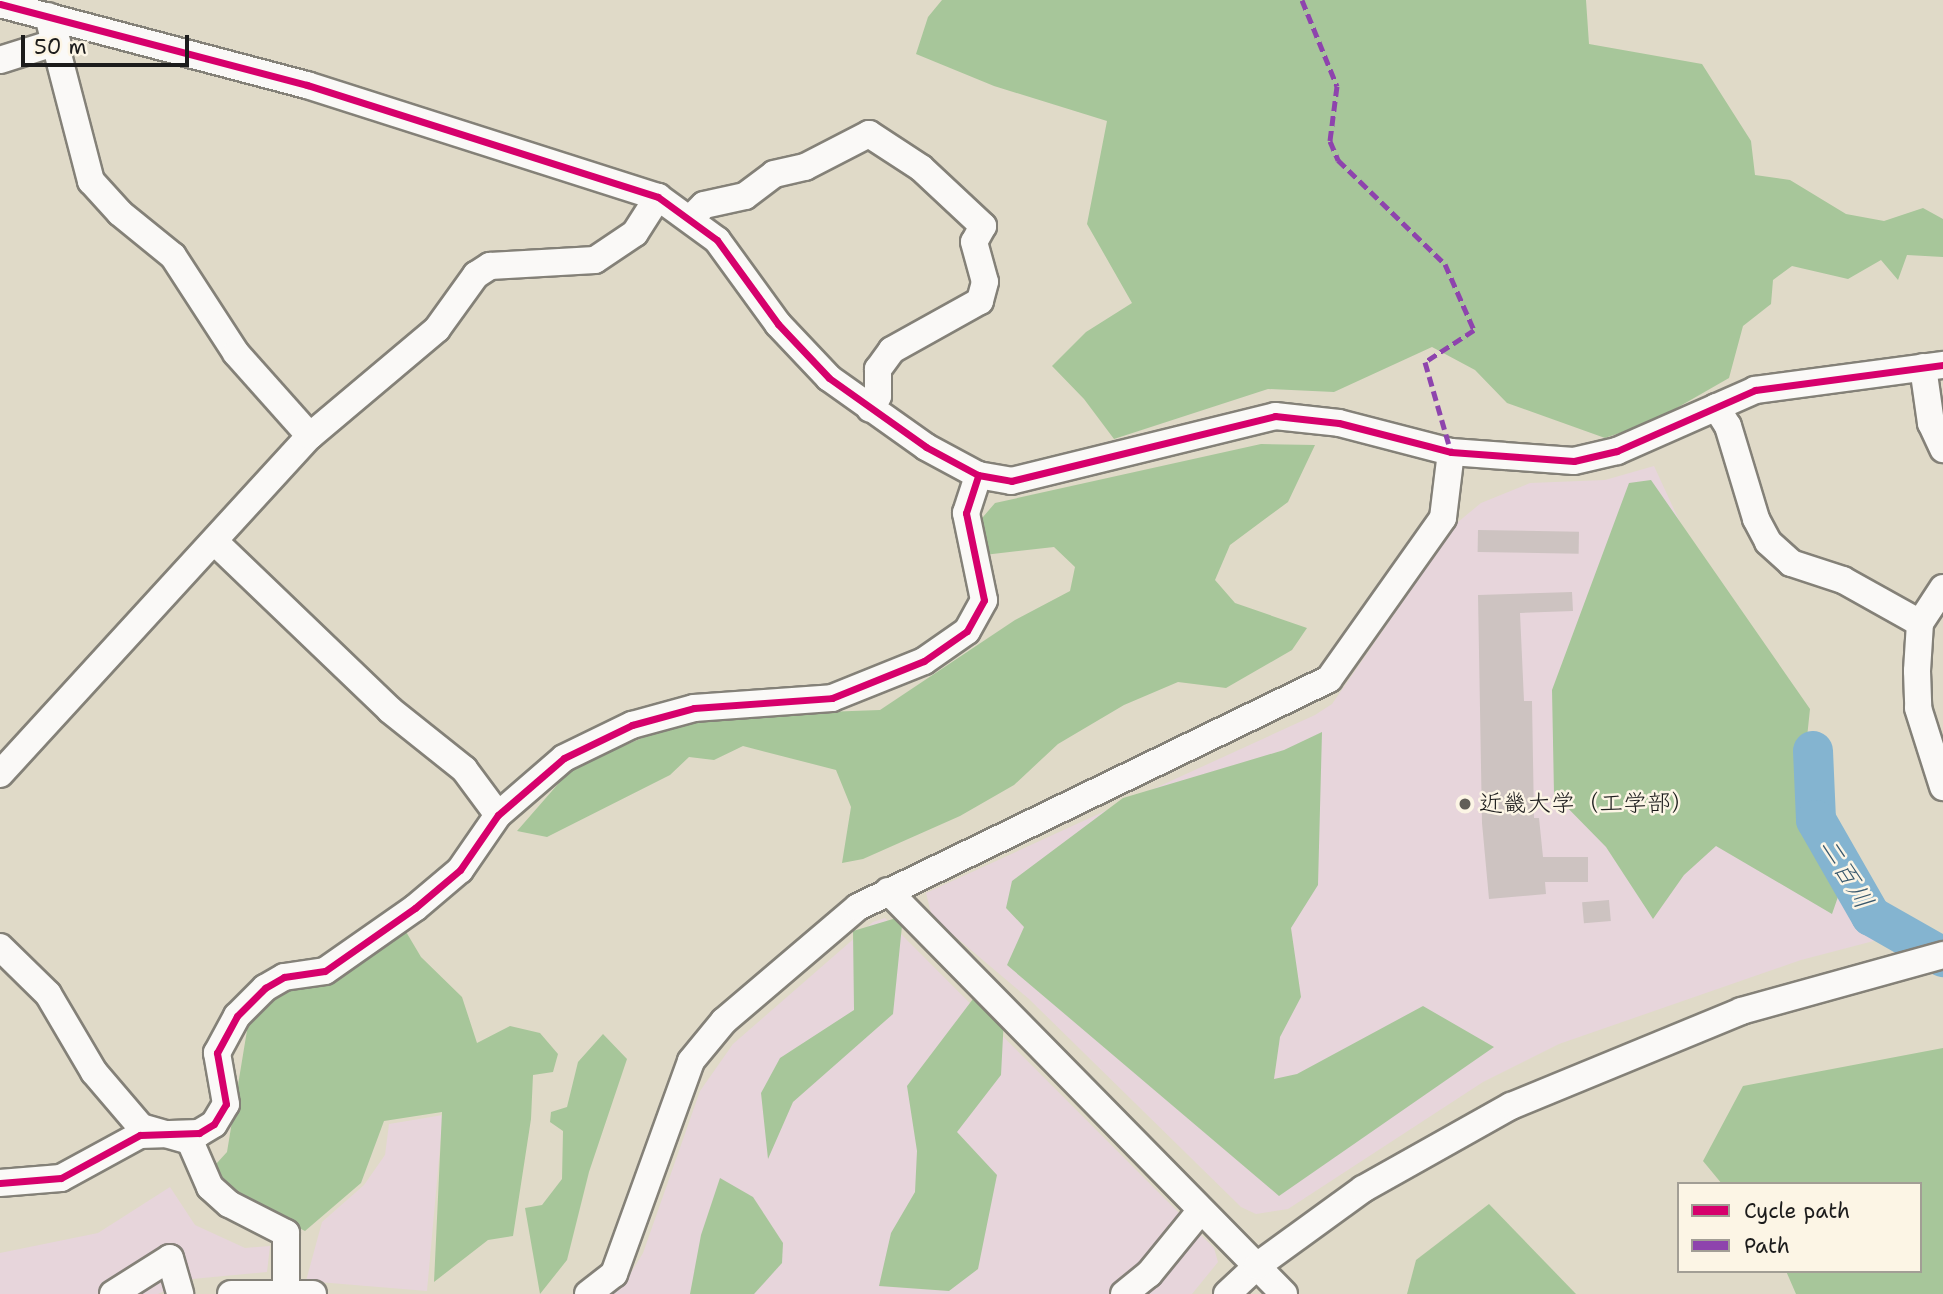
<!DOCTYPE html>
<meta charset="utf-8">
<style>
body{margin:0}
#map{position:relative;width:1943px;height:1294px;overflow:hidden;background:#e0dac8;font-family:"Shantell Sans","Klee One",sans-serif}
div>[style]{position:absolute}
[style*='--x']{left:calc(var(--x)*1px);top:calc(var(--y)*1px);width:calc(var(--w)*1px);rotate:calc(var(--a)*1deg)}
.built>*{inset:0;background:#e7d5db}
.forest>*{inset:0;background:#a7c69a}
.river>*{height:40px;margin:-20px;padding:0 20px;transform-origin:20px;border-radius:20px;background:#84b4d0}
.building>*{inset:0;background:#cdc3c1;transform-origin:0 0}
.roads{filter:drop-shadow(2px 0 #848178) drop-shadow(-2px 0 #848178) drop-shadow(0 2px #848178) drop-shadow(0 -2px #848178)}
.minor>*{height:26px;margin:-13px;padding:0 13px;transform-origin:13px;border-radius:13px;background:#faf9f7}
.quiet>*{height:5px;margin-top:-2.5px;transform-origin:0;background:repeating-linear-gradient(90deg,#8e44ad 0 10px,transparent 0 15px)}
.cycleway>*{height:7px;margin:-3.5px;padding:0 3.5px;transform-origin:3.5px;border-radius:3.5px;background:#d6006c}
.dots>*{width:19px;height:19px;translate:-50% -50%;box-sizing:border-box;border:4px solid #fcf5e5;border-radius:50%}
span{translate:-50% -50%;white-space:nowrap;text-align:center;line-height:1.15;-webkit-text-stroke:5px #fcf5e5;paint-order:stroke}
.poi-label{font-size:24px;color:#1c1c1c}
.left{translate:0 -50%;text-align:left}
.water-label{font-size:26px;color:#39596e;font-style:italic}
.legend{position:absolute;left:1677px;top:1182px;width:245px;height:91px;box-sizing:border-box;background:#fcf5e5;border:2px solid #a29e95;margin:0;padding:9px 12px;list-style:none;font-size:21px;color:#1c1c1c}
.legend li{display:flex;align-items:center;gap:14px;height:35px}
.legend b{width:35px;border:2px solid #a29e95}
.scale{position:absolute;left:21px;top:35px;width:168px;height:32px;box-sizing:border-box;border:4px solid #1c1c1c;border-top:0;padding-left:9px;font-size:21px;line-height:24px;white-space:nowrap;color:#1c1c1c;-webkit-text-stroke:5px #fcf5e5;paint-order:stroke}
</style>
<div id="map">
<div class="built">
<div style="clip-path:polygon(1654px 466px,1862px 917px,1885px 938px,1801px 960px,1559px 1044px,1483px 1082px,1288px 1209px,1256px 1214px,1241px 1207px,1029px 999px,932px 917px,926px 893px,1315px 715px,1332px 704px,1458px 522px,1481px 503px,1530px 483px,1605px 480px)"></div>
<div style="clip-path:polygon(885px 918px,1214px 1248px,1218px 1262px,1192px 1294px,611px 1294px,626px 1281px,643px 1253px,700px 1091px,733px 1044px,873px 922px)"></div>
<div style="clip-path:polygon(443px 1115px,427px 1291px,306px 1281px,322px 1222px,364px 1185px,385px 1155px,389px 1124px)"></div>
<div style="clip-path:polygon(170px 1187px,195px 1225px,245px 1248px,270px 1246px,267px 1272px,192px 1279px,158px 1294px,0 1294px,0 1253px,98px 1233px)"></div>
</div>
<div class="forest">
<div style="clip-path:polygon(942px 0,1586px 0,1589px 44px,1702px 64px,1751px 141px,1755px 175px,1790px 180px,1846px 214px,1884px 221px,1923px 208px,1943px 219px,1943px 257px,1907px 255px,1898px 280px,1881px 260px,1848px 279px,1792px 266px,1773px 280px,1771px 304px,1743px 326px,1729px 378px,1654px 421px,1605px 438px,1507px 403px,1475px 370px,1432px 347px,1334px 392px,1268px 389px,1114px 439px,1084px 399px,1052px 366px,1086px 332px,1132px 303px,1087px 224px,1107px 121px,994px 86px,916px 54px,928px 17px)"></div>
<div style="clip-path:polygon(1261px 444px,1315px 445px,1288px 502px,1230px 545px,1215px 580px,1235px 603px,1307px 628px,1292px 650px,1226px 688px,1178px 682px,1124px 705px,1058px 744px,1014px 785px,960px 816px,863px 859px,842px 863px,851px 807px,836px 770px,743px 746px,714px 760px,689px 757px,670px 775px,547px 837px,517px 831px,572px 768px,691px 717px,880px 710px,1015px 620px,1070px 591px,1075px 567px,1054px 547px,984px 555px,977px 524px,995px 503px)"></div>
<div style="clip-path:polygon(1651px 480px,1810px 709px,1806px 747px,1810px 825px,1839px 894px,1832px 914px,1716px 846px,1684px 875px,1653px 919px,1606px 847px,1554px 794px,1552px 690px,1629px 483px)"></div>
<div style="clip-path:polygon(1322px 732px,1318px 885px,1291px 928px,1301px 997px,1280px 1037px,1274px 1079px,1297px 1074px,1423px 1006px,1494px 1047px,1279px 1196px,1007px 965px,1024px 927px,1006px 908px,1012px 881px,1123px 798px,1284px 750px)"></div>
<div style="clip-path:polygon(903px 916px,893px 1014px,793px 1102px,768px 1159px,761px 1093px,780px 1058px,854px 1010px,853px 931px)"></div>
<div style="clip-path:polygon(402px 925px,421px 957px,462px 997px,477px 1043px,510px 1026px,540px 1033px,558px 1054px,553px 1072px,533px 1075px,531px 1119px,513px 1236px,488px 1240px,434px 1282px,442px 1112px,384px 1121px,361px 1183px,305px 1231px,236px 1196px,206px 1175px,227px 1152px,251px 1006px)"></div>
<div style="clip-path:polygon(976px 995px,1004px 1017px,1001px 1075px,957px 1132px,997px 1175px,978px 1269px,949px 1291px,879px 1286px,891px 1233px,915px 1192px,917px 1151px,907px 1086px)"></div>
<div style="clip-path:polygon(603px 1034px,627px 1059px,589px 1172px,567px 1260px,540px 1294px,525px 1208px,542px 1205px,562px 1179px,563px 1131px,550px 1122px,551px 1112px,567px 1107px,578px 1062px)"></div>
<div style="clip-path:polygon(1943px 1048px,1943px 1294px,1796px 1294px,1786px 1271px,1920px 1271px,1920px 1184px,1722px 1184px,1703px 1161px,1743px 1086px)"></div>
<div style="clip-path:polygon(720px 1178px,753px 1197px,783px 1243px,782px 1263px,754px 1294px,690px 1294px,701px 1235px)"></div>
<div style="clip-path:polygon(1489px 1204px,1576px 1294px,1407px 1294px,1416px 1260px)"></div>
</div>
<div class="river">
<div style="--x:1813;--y:751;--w:69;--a:87.5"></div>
<div style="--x:1816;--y:820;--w:111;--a:60.2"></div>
<div style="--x:1871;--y:916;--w:83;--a:29.7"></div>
</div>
<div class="building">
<div style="left:1478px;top:530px;width:101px;height:22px;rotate:1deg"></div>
<div style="clip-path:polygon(1572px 592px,1573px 611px,1520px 613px,1524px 701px,1532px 701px,1534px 818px,1539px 818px,1543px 857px,1588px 857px,1588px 882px,1545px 882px,1546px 894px,1489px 899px,1482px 823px,1478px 595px)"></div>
<div style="left:1609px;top:900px;width:21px;height:27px;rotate:85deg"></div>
</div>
<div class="roads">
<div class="minor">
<div style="--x:0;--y:4;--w:318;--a:14.8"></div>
<div style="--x:307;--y:85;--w:368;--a:17.7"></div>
<div style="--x:658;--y:197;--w:73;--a:36.1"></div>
<div style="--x:717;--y:240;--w:104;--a:54"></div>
<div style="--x:778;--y:324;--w:74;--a:46.6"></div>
<div style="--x:829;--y:378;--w:119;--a:35.4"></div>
<div style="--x:926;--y:447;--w:59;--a:28.3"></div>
<div style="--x:978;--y:475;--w:34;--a:10"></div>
<div style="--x:1011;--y:481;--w:272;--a:-13.8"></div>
<div style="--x:1275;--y:416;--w:64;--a:6.2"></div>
<div style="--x:1339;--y:423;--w:116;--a:14.5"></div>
<div style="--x:1451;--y:452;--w:123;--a:4.2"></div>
<div style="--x:1574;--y:461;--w:44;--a:-13.1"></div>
<div style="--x:1617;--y:451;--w:151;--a:-23.8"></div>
<div style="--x:1755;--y:390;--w:190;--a:-7.6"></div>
<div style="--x:48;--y:16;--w:171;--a:75.4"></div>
<div style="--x:91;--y:181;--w:43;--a:47.8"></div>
<div style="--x:120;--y:213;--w:68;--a:39.1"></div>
<div style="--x:173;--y:256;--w:116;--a:57"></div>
<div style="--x:236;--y:353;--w:111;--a:48.3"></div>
<div style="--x:0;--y:60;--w:60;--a:-17.5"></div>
<div style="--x:691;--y:218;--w:18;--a:-45"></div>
<div style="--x:704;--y:205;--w:42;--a:-12.4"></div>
<div style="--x:745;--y:196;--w:36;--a:-37"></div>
<div style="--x:774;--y:174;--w:32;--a:-13"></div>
<div style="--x:805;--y:167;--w:72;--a:-27.3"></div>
<div style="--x:869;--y:134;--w:62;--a:33.2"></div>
<div style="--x:921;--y:168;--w:85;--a:43.1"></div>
<div style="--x:983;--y:226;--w:18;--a:119"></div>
<div style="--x:974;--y:242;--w:41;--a:74.6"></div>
<div style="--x:985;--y:282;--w:20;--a:105"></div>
<div style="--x:980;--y:301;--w:101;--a:150.9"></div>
<div style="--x:892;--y:350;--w:24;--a:126"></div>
<div style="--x:878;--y:369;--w:27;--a:90"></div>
<div style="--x:878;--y:396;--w:15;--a:122"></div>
<div style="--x:1923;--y:367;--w:57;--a:81.9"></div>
<div style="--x:1931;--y:423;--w:29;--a:65"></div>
<div style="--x:1716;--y:407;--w:22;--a:58"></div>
<div style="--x:1728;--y:426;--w:97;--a:73.2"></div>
<div style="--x:1756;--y:519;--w:26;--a:62"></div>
<div style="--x:1768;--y:542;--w:31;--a:42"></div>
<div style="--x:1791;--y:563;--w:55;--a:18.1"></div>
<div style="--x:1843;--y:580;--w:88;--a:29.2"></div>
<div style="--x:215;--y:542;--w:243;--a:43.8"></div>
<div style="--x:390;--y:710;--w:95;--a:38.6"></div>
<div style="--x:464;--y:769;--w:57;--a:53.5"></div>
<div style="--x:1943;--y:588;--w:42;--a:123.3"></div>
<div style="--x:1920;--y:623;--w:48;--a:93.6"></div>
<div style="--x:1917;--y:671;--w:37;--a:88"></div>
<div style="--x:1918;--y:708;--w:83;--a:72.4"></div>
<div style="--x:0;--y:774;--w:459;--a:-47.5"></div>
<div style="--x:310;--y:436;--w:166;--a:-40.1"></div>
<div style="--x:437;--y:329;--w:67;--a:-54.2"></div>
<div style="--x:476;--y:275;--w:17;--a:-33"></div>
<div style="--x:490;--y:266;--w:105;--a:-3.3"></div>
<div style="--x:595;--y:260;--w:48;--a:-34"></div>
<div style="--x:635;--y:233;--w:43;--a:-57.4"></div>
<div style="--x:888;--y:891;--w:565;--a:45.5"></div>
<div style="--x:0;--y:947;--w:67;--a:44.4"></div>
<div style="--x:48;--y:994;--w:91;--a:59.5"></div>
<div style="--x:94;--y:1072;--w:72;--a:49.5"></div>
<div style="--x:141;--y:1127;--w:51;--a:15.9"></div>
<div style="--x:190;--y:1141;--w:50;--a:66.5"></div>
<div style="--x:210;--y:1187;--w:25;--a:42"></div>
<div style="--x:229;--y:1204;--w:64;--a:27"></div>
<div style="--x:286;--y:1233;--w:59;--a:90"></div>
<div style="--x:0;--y:1183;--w:61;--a:-4.7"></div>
<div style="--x:61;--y:1178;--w:90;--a:-28.6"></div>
<div style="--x:140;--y:1135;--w:59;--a:-1.9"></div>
<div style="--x:199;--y:1133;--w:17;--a:-31"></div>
<div style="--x:214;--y:1124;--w:23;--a:-59"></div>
<div style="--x:226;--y:1104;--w:52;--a:-100"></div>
<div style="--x:217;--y:1053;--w:42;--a:-61.6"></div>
<div style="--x:237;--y:1016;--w:40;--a:-45"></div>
<div style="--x:265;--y:988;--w:22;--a:-30"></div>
<div style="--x:284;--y:977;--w:41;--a:-8.3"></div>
<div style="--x:325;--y:971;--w:110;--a:-35"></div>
<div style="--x:415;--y:908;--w:59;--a:-40.2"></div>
<div style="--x:460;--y:870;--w:67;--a:-55.4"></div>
<div style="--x:498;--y:815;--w:87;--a:-40.8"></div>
<div style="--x:564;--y:758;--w:76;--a:-25.9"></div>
<div style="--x:632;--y:725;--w:64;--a:-15.3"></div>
<div style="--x:694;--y:708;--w:138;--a:-4.1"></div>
<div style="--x:832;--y:698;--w:99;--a:-21.9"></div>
<div style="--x:924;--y:661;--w:52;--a:-34.9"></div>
<div style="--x:967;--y:631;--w:35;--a:-61"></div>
<div style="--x:984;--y:600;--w:89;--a:-101.7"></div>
<div style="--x:966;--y:513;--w:40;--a:-72"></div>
<div style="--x:113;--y:1294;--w:67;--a:-32.3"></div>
<div style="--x:170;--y:1258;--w:37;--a:74"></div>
<div style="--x:231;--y:1294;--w:82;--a:0"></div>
<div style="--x:588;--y:1294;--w:33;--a:-38"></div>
<div style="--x:614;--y:1274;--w:226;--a:-70.1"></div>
<div style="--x:691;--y:1061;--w:52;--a:-50.5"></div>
<div style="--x:724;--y:1021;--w:176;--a:-40.4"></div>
<div style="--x:858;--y:907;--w:523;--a:-25.83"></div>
<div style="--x:1329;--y:679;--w:197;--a:-54.7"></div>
<div style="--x:1443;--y:518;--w:66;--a:-83.1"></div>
<div style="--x:1124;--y:1294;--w:32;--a:-39"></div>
<div style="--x:1149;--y:1274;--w:82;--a:-50.9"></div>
<div style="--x:1227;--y:1294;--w:41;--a:-43"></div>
<div style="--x:1257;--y:1266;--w:131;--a:-36"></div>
<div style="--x:1363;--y:1189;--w:170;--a:-29.3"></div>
<div style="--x:1511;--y:1106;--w:249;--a:-22.4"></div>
<div style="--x:1741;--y:1011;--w:210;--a:-15.5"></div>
</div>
</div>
<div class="quiet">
<div style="--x:1302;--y:0;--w:93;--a:67.9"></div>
<div style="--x:1337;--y:86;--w:55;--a:97.3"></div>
<div style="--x:1330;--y:141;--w:21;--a:67"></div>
<div style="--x:1338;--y:160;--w:149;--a:44.2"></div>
<div style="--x:1445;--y:264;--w:72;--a:66.3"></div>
<div style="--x:1474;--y:330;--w:59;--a:146.9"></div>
<div style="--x:1425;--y:362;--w:94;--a:73.9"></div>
</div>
<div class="cycleway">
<div style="--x:0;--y:4;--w:318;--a:14.8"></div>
<div style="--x:307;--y:85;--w:368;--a:17.7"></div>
<div style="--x:658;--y:197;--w:73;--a:36.1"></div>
<div style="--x:717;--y:240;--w:104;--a:54"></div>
<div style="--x:778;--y:324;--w:74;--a:46.6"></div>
<div style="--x:829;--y:378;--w:119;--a:35.4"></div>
<div style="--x:926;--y:447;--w:59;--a:28.3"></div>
<div style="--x:978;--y:475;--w:34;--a:10"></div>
<div style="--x:1011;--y:481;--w:272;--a:-13.8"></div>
<div style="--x:1275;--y:416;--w:64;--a:6.2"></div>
<div style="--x:1339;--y:423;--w:116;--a:14.5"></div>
<div style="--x:1451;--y:452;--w:123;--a:4.2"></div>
<div style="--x:1574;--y:461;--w:44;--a:-13.1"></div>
<div style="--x:1617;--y:451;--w:151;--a:-23.8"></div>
<div style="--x:1755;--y:390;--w:190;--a:-7.6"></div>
<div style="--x:0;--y:1183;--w:61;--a:-4.7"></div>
<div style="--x:61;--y:1178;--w:90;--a:-28.6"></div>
<div style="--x:140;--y:1135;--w:59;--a:-1.9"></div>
<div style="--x:199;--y:1133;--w:17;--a:-31"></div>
<div style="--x:214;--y:1124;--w:23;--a:-59"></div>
<div style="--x:226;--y:1104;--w:52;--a:-100"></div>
<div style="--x:217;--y:1053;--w:42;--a:-61.6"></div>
<div style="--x:237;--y:1016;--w:40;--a:-45"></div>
<div style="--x:265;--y:988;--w:22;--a:-30"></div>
<div style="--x:284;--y:977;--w:41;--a:-8.3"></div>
<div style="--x:325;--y:971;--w:110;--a:-35"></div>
<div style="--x:415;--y:908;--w:59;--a:-40.2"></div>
<div style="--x:460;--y:870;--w:67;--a:-55.4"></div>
<div style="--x:498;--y:815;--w:87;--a:-40.8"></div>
<div style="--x:564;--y:758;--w:76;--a:-25.9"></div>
<div style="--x:632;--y:725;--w:64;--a:-15.3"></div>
<div style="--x:694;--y:708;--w:138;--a:-4.1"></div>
<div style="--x:832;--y:698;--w:99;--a:-21.9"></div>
<div style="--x:924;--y:661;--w:52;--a:-34.9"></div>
<div style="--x:967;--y:631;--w:35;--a:-61"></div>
<div style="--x:984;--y:600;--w:89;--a:-101.7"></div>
<div style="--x:966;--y:513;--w:40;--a:-72"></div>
</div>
<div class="dots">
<div style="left:1465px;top:804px;background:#615e58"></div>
</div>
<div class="poi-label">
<span class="left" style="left:1479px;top:804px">近畿大学（工学部）</span>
</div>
<div class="water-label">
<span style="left:1847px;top:873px;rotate:59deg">二百川</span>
</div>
<ul class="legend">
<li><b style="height:9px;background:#d6006c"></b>Cycle path</li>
<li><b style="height:9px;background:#8e44ad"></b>Path</li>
</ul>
<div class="scale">50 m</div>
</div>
